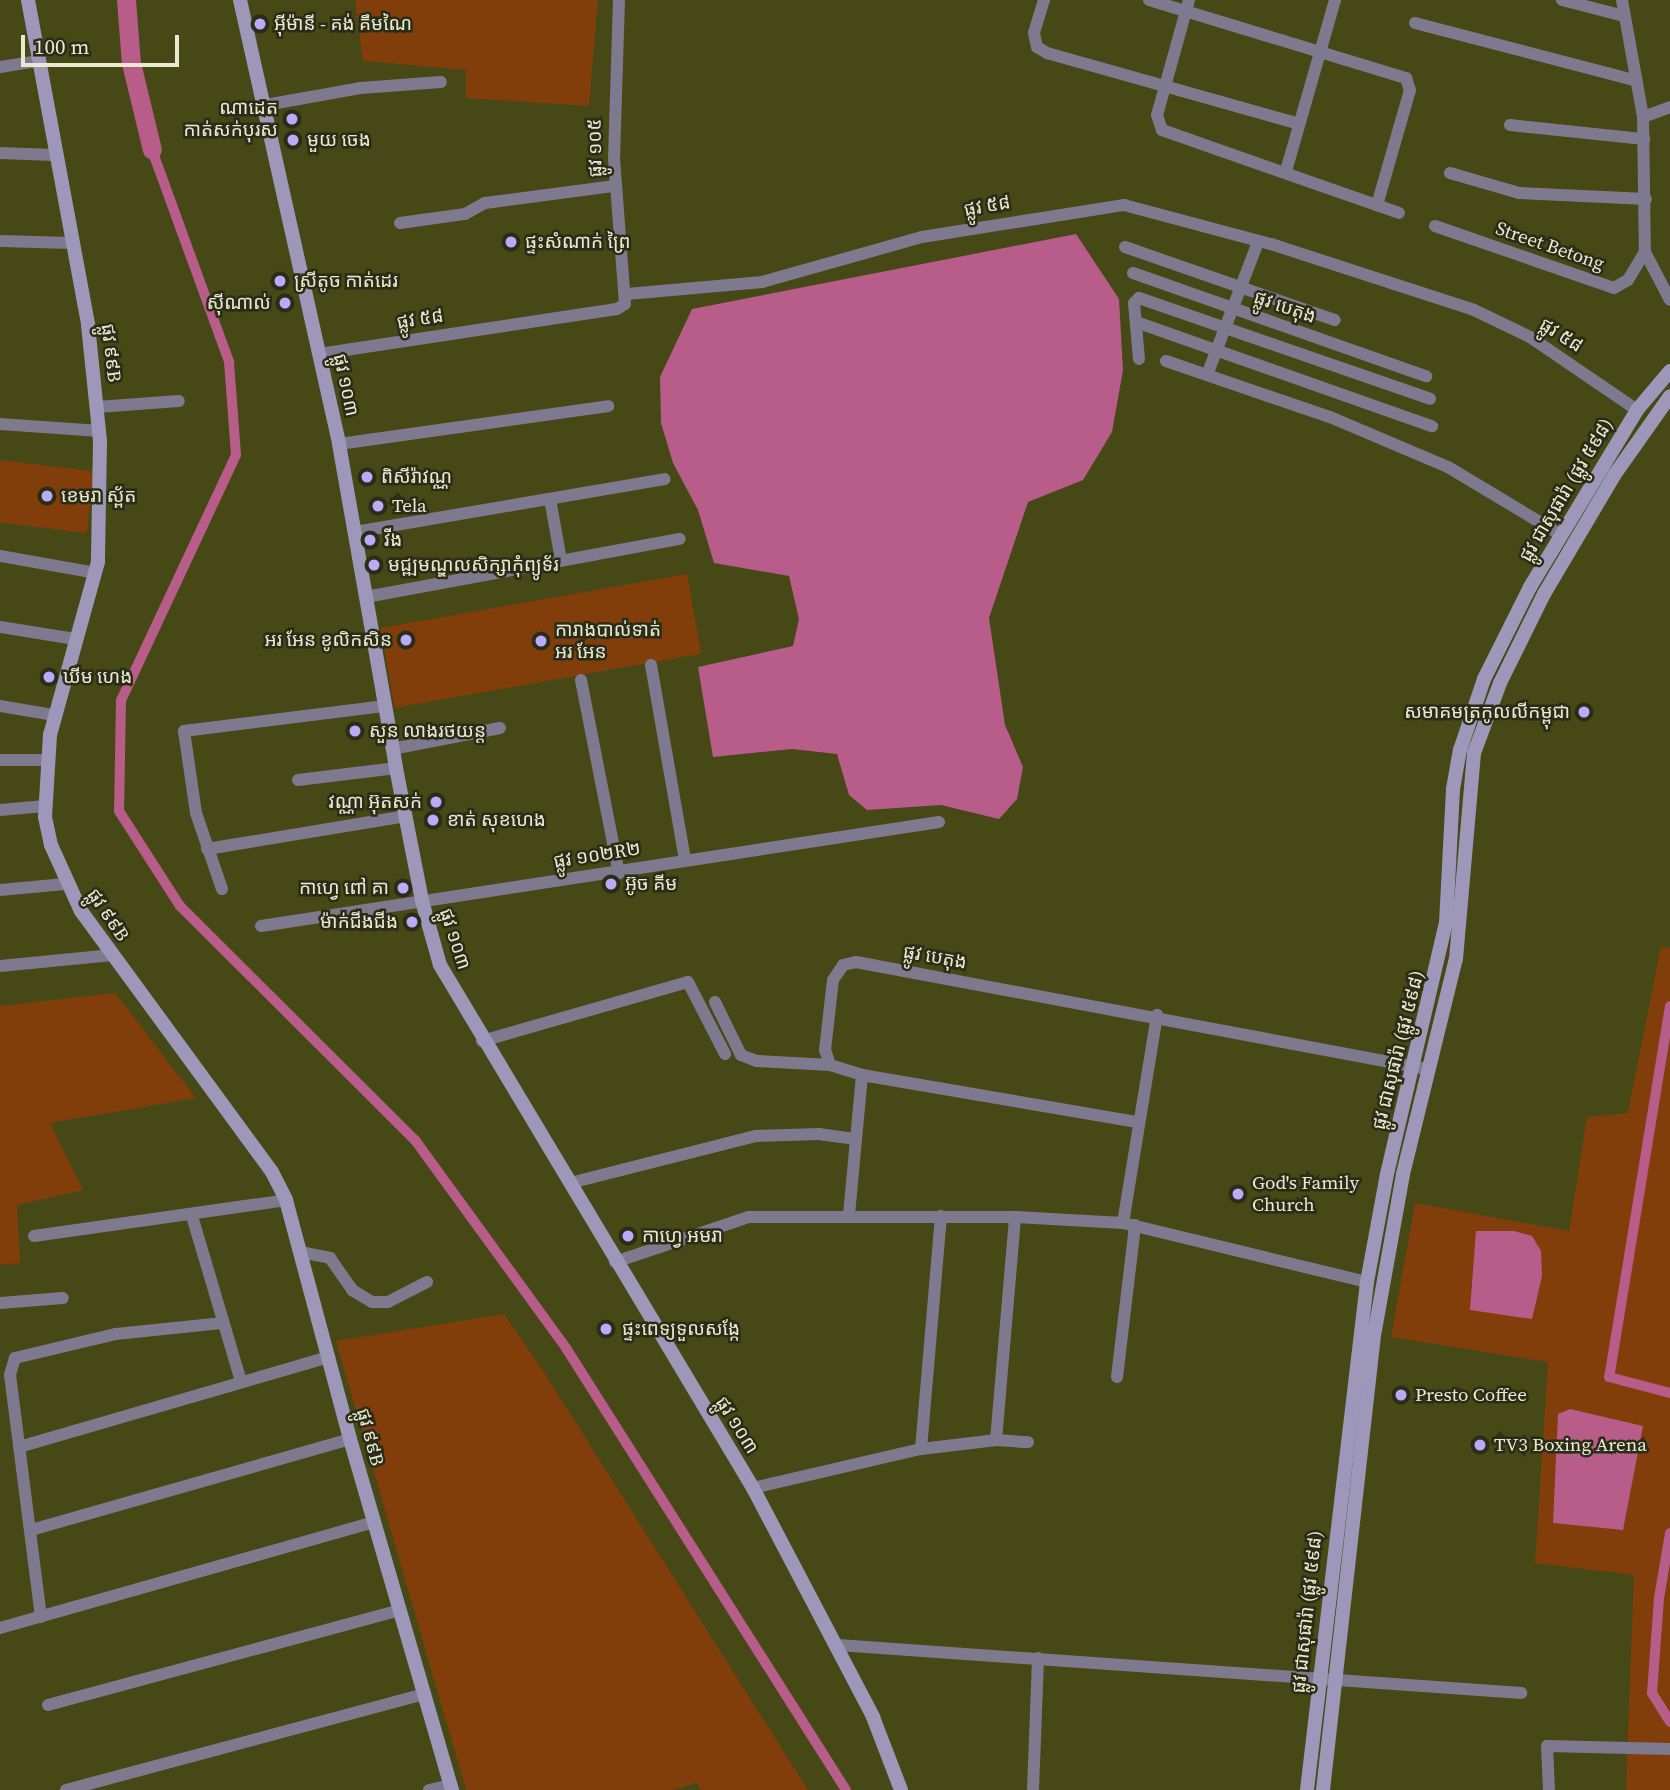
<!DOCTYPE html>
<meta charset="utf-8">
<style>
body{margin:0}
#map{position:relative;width:1670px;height:1790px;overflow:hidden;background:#464816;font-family:"Source Serif 4","Noto Sans Khmer",serif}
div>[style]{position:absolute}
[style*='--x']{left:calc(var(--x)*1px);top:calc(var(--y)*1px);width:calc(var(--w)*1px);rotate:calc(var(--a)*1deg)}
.green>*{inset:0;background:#813e0b;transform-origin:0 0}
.water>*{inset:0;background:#b85d89}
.canal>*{height:10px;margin:-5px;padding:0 5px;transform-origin:5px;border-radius:5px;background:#b85d89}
.river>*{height:19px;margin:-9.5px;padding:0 9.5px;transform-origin:9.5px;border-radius:9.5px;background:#b85d89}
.street>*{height:12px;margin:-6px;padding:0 6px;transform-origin:6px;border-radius:6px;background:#7d7a8f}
.secondary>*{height:14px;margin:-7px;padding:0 7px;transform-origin:7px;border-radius:7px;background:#9d98b9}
.dots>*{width:19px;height:19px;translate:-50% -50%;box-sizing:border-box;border:4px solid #2b2c17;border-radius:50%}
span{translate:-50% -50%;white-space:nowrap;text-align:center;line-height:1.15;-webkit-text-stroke:5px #2b2c17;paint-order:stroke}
.poi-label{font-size:19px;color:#e7eacf}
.left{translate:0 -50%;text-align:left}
.right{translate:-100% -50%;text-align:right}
.street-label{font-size:19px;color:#e7eacf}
.scale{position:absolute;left:21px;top:35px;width:158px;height:32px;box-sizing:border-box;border:4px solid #e7eacf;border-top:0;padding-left:9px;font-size:21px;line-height:24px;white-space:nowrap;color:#e7eacf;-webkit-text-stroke:5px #2b2c17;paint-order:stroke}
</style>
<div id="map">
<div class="green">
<div style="clip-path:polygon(355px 0,598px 0,589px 106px,466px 98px,466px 70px,363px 61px)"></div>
<div style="left:0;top:460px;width:95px;height:62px;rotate:7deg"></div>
<div style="left:687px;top:574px;width:81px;height:311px;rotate:80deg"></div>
<div style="clip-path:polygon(1661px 946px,1670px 948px,1670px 1790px,1626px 1790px,1634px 1575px,1535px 1563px,1548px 1362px,1391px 1337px,1415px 1203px,1569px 1231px,1587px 1117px,1628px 1113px)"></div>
<div style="clip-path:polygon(115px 993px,196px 1098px,50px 1123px,83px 1190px,17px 1205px,20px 1263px,0 1265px,0 1006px)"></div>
<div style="clip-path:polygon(504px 1314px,540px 1366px,808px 1790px,701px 1790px,697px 1783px,672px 1790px,466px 1790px,336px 1341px)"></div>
</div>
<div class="water">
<div style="clip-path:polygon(1076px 234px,1119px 299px,1123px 370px,1112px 432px,1083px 480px,1028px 502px,989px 618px,1005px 725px,1023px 767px,1017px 799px,999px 819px,941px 805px,867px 810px,849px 795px,837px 754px,792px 749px,713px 757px,698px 667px,793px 646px,799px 619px,789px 576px,714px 563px,698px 510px,673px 463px,661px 423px,660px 377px,692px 309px)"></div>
<div style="clip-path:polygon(1476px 1231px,1514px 1231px,1532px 1236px,1541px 1251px,1542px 1276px,1532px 1319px,1470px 1310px)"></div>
<div style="clip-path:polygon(1570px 1409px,1643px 1426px,1623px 1530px,1553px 1523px,1558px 1414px)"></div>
</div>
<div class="canal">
<div style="--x:152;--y:150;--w:226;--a:70"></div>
<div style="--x:229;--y:362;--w:93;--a:85.7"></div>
<div style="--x:236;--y:455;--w:271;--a:115.1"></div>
<div style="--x:121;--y:700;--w:111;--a:91"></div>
<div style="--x:119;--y:811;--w:113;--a:57.3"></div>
<div style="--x:180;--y:906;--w:332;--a:44.9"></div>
<div style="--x:415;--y:1140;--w:257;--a:54"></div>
<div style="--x:566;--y:1348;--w:523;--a:57.65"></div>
<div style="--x:1670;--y:1006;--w:376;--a:99.3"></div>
<div style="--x:1609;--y:1377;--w:63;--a:14.7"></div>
<div style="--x:1670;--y:1533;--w:66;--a:99.6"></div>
<div style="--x:1659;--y:1598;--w:95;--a:94.2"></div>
<div style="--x:1652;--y:1693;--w:34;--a:58"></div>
</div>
<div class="river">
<div style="--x:126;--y:0;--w:63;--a:85.5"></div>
<div style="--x:131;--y:63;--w:89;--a:76.4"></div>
</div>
<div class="street">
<div style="--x:1044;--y:0;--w:34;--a:107"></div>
<div style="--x:1034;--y:33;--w:14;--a:78"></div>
<div style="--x:1037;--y:47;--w:12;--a:31"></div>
<div style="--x:1047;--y:53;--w:262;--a:15.7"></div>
<div style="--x:1149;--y:0;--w:269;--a:16.9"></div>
<div style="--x:1406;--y:78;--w:13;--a:72"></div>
<div style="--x:1410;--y:90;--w:120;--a:106"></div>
<div style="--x:1189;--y:0;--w:119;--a:105.5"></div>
<div style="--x:1157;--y:115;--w:16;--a:72"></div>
<div style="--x:1162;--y:130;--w:251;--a:19.3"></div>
<div style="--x:1562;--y:0;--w:64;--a:14.5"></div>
<div style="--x:1622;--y:0;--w:119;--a:79.8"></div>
<div style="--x:1643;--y:117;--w:135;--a:89.2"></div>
<div style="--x:1645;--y:252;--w:54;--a:62.5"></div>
<div style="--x:1415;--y:23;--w:229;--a:14.6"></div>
<div style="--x:0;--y:67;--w:39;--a:-9"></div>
<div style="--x:260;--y:106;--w:103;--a:-10.1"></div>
<div style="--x:361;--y:88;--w:80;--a:-4.3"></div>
<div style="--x:1643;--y:117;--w:29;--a:-20"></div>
<div style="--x:1510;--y:125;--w:135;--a:6"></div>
<div style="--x:0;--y:153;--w:54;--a:2.1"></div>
<div style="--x:1286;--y:171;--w:178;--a:-74"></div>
<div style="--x:1450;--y:173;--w:72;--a:16.2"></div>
<div style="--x:1519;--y:193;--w:127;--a:2.7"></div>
<div style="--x:400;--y:223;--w:66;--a:-7.9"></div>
<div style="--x:465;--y:214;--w:23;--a:-29"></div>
<div style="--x:485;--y:203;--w:131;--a:-7.5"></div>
<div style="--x:1435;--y:226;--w:189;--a:19.1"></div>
<div style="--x:1614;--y:288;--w:16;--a:-30"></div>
<div style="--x:1628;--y:280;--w:33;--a:-59"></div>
<div style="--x:0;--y:241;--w:71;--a:1.6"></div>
<div style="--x:1125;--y:247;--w:222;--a:19.2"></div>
<div style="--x:1133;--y:273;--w:311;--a:19.4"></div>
<div style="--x:627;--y:294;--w:136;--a:-5.1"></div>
<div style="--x:762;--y:282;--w:166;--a:-15.7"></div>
<div style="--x:922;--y:237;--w:205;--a:-9"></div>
<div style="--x:1124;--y:205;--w:152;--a:14.9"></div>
<div style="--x:1271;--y:244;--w:213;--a:18"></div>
<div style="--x:1474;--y:310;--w:62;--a:25.7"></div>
<div style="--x:1530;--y:337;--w:130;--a:34.3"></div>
<div style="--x:1136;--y:322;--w:314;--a:19.4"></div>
<div style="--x:319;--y:354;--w:301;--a:-8.6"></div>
<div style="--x:617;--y:309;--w:9;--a:-32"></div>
<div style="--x:625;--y:304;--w:145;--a:-94.3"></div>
<div style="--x:614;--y:159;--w:159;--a:-88.2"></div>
<div style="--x:1139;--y:359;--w:56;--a:-95.1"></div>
<div style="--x:1134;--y:303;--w:7;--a:-45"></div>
<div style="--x:1139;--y:298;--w:308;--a:19.1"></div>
<div style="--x:1166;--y:361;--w:173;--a:18.9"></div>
<div style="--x:1330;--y:417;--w:128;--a:23"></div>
<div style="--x:1448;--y:467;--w:132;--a:31"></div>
<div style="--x:1207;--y:375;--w:142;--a:-69"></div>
<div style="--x:97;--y:407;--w:82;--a:-4.2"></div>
<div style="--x:0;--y:424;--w:100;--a:4"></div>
<div style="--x:339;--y:444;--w:272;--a:-8"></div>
<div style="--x:550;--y:499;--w:62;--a:79.8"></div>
<div style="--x:355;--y:532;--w:314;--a:-9.7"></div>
<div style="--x:0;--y:556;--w:97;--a:10"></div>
<div style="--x:366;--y:597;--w:319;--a:-10.5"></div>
<div style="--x:0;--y:627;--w:76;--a:9.1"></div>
<div style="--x:651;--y:665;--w:197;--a:80.1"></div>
<div style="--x:581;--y:680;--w:197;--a:78.9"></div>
<div style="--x:0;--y:706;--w:55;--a:9.5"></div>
<div style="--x:392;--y:749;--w:110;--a:-11"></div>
<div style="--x:0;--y:760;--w:48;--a:0"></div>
<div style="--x:298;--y:780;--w:99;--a:-7"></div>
<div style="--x:0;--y:810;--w:45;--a:-5.1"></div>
<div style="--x:207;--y:849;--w:202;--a:-9.4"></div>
<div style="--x:222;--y:889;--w:80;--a:-108.9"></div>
<div style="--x:196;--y:813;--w:83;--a:-98.3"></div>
<div style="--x:184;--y:731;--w:203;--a:-7.1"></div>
<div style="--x:0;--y:890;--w:65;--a:-5.3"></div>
<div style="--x:261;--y:926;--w:686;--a:-8.72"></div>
<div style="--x:0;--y:966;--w:113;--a:-5.6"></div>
<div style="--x:715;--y:1002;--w:59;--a:63.9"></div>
<div style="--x:741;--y:1055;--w:17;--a:21"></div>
<div style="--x:757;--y:1061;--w:73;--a:3.1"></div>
<div style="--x:830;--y:1065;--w:34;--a:17"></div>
<div style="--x:862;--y:1075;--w:278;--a:9.7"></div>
<div style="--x:482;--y:1041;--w:214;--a:-16"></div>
<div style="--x:688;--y:982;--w:81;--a:62.8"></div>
<div style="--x:830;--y:1065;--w:16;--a:-108"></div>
<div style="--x:825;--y:1050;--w:70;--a:-83.5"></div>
<div style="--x:833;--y:980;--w:18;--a:-56"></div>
<div style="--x:843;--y:965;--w:13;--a:-13"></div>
<div style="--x:856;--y:962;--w:576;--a:10.61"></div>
<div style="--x:570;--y:1183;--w:192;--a:-14.2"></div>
<div style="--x:756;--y:1136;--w:63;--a:-1.8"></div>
<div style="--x:819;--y:1134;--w:37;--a:8"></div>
<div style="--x:849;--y:1215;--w:141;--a:-84.7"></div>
<div style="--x:192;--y:1216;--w:172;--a:73.5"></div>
<div style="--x:1123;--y:1223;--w:211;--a:-80.7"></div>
<div style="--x:34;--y:1236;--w:255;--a:-8.1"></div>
<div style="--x:300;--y:1252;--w:31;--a:11"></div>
<div style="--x:330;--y:1258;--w:39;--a:55"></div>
<div style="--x:352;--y:1290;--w:23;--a:31"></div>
<div style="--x:372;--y:1302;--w:16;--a:0"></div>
<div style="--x:388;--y:1302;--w:44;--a:-27.1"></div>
<div style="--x:615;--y:1262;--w:141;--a:-18.6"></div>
<div style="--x:749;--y:1217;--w:266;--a:0"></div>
<div style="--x:1015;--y:1217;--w:108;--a:3.2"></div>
<div style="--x:1123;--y:1223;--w:251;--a:13.6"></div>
<div style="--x:0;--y:1303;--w:63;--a:-4.5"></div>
<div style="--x:1117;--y:1377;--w:153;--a:-83.2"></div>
<div style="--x:996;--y:1440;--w:224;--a:-85.1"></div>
<div style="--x:19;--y:1447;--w:323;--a:-16.2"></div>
<div style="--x:921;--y:1449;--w:234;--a:-85.1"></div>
<div style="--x:753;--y:1488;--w:172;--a:-13.1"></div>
<div style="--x:921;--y:1449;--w:76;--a:-6.8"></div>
<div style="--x:996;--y:1440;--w:32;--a:4"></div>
<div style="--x:31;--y:1530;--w:332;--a:-15.9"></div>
<div style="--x:41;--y:1617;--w:244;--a:-97.3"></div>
<div style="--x:10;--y:1375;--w:18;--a:-74"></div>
<div style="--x:15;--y:1358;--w:104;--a:-13.4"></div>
<div style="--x:116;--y:1334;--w:108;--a:-5.9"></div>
<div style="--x:0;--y:1628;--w:389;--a:-15.8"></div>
<div style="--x:838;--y:1645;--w:685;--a:4.02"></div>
<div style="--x:48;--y:1705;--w:364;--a:-15.1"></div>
<div style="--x:66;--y:1790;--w:371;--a:-15"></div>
<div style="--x:429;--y:1790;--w:22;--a:-13"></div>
<div style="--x:1033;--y:1790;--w:132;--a:-87.8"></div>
<div style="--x:1549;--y:1790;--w:44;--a:-92.6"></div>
<div style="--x:1547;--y:1746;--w:123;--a:1.4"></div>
</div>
<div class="secondary">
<div style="--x:28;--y:0;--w:330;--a:79.5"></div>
<div style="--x:88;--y:325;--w:118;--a:84.1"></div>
<div style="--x:100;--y:442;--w:120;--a:91"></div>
<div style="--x:98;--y:562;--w:180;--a:105.5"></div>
<div style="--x:50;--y:735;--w:82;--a:93.5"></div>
<div style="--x:45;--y:817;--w:29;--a:78"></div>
<div style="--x:51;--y:845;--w:72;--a:65.6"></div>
<div style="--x:81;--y:911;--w:323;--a:53.8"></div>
<div style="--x:272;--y:1172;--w:31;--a:63"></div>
<div style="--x:286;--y:1200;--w:247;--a:75"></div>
<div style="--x:350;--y:1439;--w:366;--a:73.8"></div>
<div style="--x:240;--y:0;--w:455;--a:77.4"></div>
<div style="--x:339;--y:444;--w:329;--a:80"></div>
<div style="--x:396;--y:768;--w:136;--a:78.9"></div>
<div style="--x:422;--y:901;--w:66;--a:74.3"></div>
<div style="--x:440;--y:965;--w:610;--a:59.1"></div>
<div style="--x:753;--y:1488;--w:259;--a:62.3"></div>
<div style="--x:873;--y:1717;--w:78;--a:69"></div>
<div style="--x:1307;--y:1790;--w:512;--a:-83.26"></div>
<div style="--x:1367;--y:1282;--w:110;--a:-79.5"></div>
<div style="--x:1387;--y:1174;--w:258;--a:-76.8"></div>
<div style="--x:1446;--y:923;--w:134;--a:-87"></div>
<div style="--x:1453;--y:789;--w:40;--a:-80"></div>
<div style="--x:1460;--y:750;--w:75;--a:-71.3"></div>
<div style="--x:1484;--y:679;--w:103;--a:-63.4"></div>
<div style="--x:1530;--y:587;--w:207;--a:-58.8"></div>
<div style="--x:1637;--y:410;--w:51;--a:-49.8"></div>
<div style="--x:1323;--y:1790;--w:463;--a:-83.6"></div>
<div style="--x:1375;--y:1330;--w:158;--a:-79.8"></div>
<div style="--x:1403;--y:1174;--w:221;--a:-76.2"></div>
<div style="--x:1456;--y:959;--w:207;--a:-85"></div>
<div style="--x:1474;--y:753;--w:75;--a:-69.6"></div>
<div style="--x:1500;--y:683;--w:99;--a:-63.7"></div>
<div style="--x:1544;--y:594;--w:139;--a:-59.4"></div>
<div style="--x:1615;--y:474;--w:95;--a:-54.8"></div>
</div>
<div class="dots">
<div style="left:260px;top:24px;background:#b8abf7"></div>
<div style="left:292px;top:119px;background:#b8abf7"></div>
<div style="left:293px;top:140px;background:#b8abf7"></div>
<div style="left:511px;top:242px;background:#b8abf7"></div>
<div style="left:280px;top:281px;background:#b8abf7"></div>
<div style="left:285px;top:303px;background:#b8abf7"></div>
<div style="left:367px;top:477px;background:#b8abf7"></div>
<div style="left:47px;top:496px;background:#b8abf7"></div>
<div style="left:378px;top:506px;background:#b8abf7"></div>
<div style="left:370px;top:540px;background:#b8abf7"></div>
<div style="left:374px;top:565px;background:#b8abf7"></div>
<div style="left:406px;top:640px;background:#b8abf7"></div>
<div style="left:541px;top:641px;background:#b8abf7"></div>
<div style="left:49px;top:677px;background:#b8abf7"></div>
<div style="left:1584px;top:712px;background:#b8abf7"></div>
<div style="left:355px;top:731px;background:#b8abf7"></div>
<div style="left:436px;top:802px;background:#b8abf7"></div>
<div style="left:433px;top:820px;background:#b8abf7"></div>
<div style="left:611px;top:884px;background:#b8abf7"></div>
<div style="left:403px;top:888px;background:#b8abf7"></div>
<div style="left:412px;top:922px;background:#b8abf7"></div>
<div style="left:1238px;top:1194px;background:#b8abf7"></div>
<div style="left:628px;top:1236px;background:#b8abf7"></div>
<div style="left:606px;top:1329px;background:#b8abf7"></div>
<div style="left:1401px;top:1395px;background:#b8abf7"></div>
<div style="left:1480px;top:1445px;background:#b8abf7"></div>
</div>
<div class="poi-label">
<span class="left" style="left:274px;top:24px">អ៊ីម៉ានី - គង់ គឹមណៃ</span>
<span class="right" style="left:278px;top:119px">ណាដេត<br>កាត់សក់បុរស</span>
<span class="left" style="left:307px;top:140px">មួយ ចេង</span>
<span class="left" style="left:525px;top:242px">ផ្ទះសំណាក់ ព្រៃ</span>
<span class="left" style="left:294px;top:281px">ស្រីតូច កាត់ដេរ</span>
<span class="right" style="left:271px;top:303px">ស៊ីណាល់</span>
<span class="left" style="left:381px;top:477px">ពិសីរ៉ាវណ្ណ</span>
<span class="left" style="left:61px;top:496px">ខេមរា ស្ព័ត</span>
<span class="left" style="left:392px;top:506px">Tela</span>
<span class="left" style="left:384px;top:540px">វីង</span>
<span class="left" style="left:388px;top:565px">មជ្ឍមណ្ឌលសិក្សាកុំព្យូទ័រ</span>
<span class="left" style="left:555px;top:641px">ការាងបាល់ទាត់<br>អរ អែន</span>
<span class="right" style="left:392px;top:640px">អរ អែន ខូលិកសិន</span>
<span class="left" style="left:63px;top:677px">ឃីម ហេង</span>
<span class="right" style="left:1570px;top:712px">សមាគមត្រកូលលីកម្ពុជា</span>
<span class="left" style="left:369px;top:731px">សួន លាងរថយន្ត</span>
<span class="right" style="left:422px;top:802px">វណ្ណា អ៊ុតសក់</span>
<span class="left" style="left:447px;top:820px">ខាត់ សុខហេង</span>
<span class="left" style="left:625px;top:884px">អ៊ូច គីម</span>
<span class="right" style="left:389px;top:888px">កាហ្វេ ពៅ គា</span>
<span class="right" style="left:398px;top:922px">ម៉ាក់ជីងជីង</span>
<span class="left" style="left:1252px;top:1194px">God's Family<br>Church</span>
<span class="left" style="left:642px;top:1236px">កាហ្វេ អមរា</span>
<span class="left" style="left:622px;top:1329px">ផ្ទះពេទ្យទួលសង្កែ</span>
<span class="left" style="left:1415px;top:1395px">Presto Coffee</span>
<span class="left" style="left:1494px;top:1445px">TV3 Boxing Arena</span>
</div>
<div class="street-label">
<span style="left:595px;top:148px;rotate:-91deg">ផ្លូវ ១០៥</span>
<span style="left:987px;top:206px;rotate:-10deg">ផ្លូវ ៥៨</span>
<span style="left:1550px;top:246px;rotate:19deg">Street Betong</span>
<span style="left:1285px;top:307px;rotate:19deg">ផ្លូវ បេតុង</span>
<span style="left:420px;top:319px;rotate:-9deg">ផ្លូវ ៥៨</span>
<span style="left:1561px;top:335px;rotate:32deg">ផ្លូវ ៥៨</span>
<span style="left:111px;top:353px;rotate:83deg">ផ្លូវ ៩៩B</span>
<span style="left:346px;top:385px;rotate:78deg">ផ្លូវ ១០៣</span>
<span style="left:1566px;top:490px;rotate:-59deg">ផ្លូវ ជាសុផារ៉ា (ផ្លូវ ៥៩៨)</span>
<span style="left:597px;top:855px;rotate:-9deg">ផ្លូវ ១០២R២</span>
<span style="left:108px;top:915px;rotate:56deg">ផ្លូវ ៩៩B</span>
<span style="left:455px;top:939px;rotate:72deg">ផ្លូវ ១០៣</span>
<span style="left:935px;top:957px;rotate:10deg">ផ្លូវ បេតុង</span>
<span style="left:1398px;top:1050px;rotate:-76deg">ផ្លូវ ជាសុផារ៉ា (ផ្លូវ ៥៩៨)</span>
<span style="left:737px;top:1425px;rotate:58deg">ផ្លូវ ១០៣</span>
<span style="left:370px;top:1437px;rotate:75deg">ផ្លូវ ៩៩B</span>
<span style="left:1307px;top:1612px;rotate:-84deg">ផ្លូវ ជាសុផារ៉ា (ផ្លូវ ៥៩៨)</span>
</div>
<div class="scale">100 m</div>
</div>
